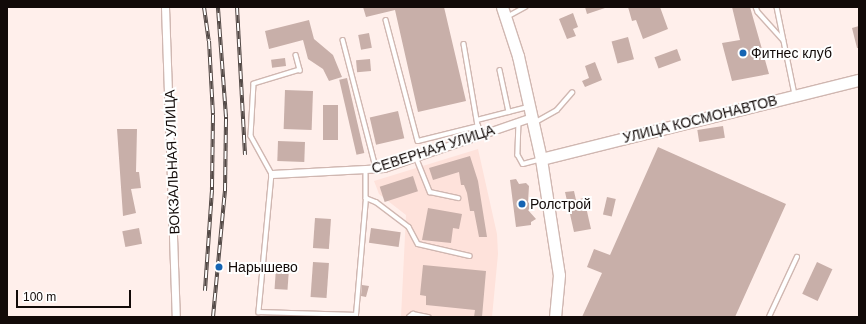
<!DOCTYPE html>
<meta charset="utf-8">
<style>
body{margin:0}
#map{position:relative;width:866px;height:324px;overflow:hidden;background:#ffefeb;font-family:Arial,sans-serif}
div>[style]{position:absolute}
[style*='--x']{left:calc(var(--x)*1px);top:calc(var(--y)*1px);width:calc(var(--w)*1px);rotate:calc(var(--a)*1deg)}
.built>*{inset:0;background:#fee2db}
.building>*{inset:0;background:#c8afa9;transform-origin:0 0}
.roads{filter:drop-shadow(1px 0 #d0b7b1) drop-shadow(-1px 0 #d0b7b1) drop-shadow(0 1px #d0b7b1) drop-shadow(0 -1px #d0b7b1)}
.lane>*{height:3.5px;margin:-1.75px;padding:0 1.75px;transform-origin:1.75px;border-radius:1.75px;background:#fff}
.street>*{height:7px;margin:-3.5px;padding:0 3.5px;transform-origin:3.5px;border-radius:3.5px;background:#fff}
.secondary>*{height:11px;margin:-5.5px;padding:0 5.5px;transform-origin:5.5px;border-radius:5.5px;background:#fff}
.rail>*{height:4px;margin-top:-2px;transform-origin:0;background:repeating-linear-gradient(90deg,#fff 0 8px,#534946 0 16px);box-sizing:border-box;border-block:1px solid #534946}
.dots>*{width:11px;height:11px;translate:-50% -50%;box-sizing:border-box;border:2px solid #fff;border-radius:50%}
span{translate:-50% -50%;white-space:nowrap;text-align:center;line-height:1.15;-webkit-text-stroke:4px #fff;paint-order:stroke}
.poi-label{font-size:14px;color:#120a08}
.left{translate:0 -50%;text-align:left}
.street-label{font-size:14px;color:#120a08}
.frame{position:absolute;inset:0;border:8px solid #120a08;pointer-events:none}
.scale{position:absolute;left:16px;top:290px;width:115px;height:18px;box-sizing:border-box;border:2px solid #120a08;border-top:0;padding-left:5px;font-size:12px;line-height:14px;white-space:nowrap;color:#120a08;-webkit-text-stroke:3px #fff;paint-order:stroke}
</style>
<div id="map">
<div class="built">
<div style="clip-path:polygon(478px 149px,497px 234px,498px 254px,492px 317px,401px 317px,406px 215px,379px 194px,374px 181px)"></div>
</div>
<div class="building">
<div style="clip-path:polygon(363px 7px,444px 7px,466px 101px,418px 112px,395px 10px,366px 17px)"></div>
<div style="clip-path:polygon(585px 7px,605px 7px,605px 8px,587px 14px)"></div>
<div style="clip-path:polygon(628px 7px,660px 7px,668px 29px,643px 39px,636px 20px,632px 21px)"></div>
<div style="clip-path:polygon(732px 7px,750px 7px,769px 74px,732px 81px,722px 43px,740px 40px)"></div>
<div style="clip-path:polygon(573px 13px,578px 27px,573px 29px,576px 36px,567px 39px,559px 19px)"></div>
<div style="clip-path:polygon(309px 20px,314px 39px,333px 55px,342px 77px,329px 81px,323px 69px,308px 59px,303px 40px,269px 49px,265px 31px)"></div>
<div style="clip-path:polygon(859px 26px,859px 48px,857px 48px,852px 28px)"></div>
<div style="left:369px;top:33px;width:15px;height:11px;rotate:79deg"></div>
<div style="left:628px;top:37px;width:23px;height:17px;rotate:75deg"></div>
<div style="left:677px;top:49px;width:12px;height:24px;rotate:70deg"></div>
<div style="left:285px;top:58px;width:8px;height:14px;rotate:83deg"></div>
<div style="left:370px;top:59px;width:12px;height:14px;rotate:85deg"></div>
<div style="clip-path:polygon(595px 62px,602px 80px,585px 87px,582px 81px,589px 78px,585px 66px)"></div>
<div style="left:347px;top:78px;width:77px;height:8px;rotate:77deg"></div>
<div style="left:285px;top:90px;width:28px;height:39px;rotate:2deg"></div>
<div style="left:323px;top:105px;width:15px;height:35px"></div>
<div style="left:398px;top:111px;width:28px;height:29px;rotate:77deg"></div>
<div style="left:723px;top:126px;width:12px;height:26px;rotate:81deg"></div>
<div style="clip-path:polygon(117px 129px,137px 129px,136px 172px,139px 172px,141px 188px,131px 189px,136px 213px,123px 216px)"></div>
<div style="left:278px;top:141px;width:27px;height:20px;rotate:2deg"></div>
<div style="clip-path:polygon(658px 147px,786px 204px,735px 317px,582px 317px,602px 273px,587px 267px,594px 249px,610px 255px)"></div>
<div style="clip-path:polygon(470px 156px,478px 181px,487px 237px,479px 237px,474px 211px,470px 211px,467px 193px,464px 185px,461px 185px,459px 172px,433px 180px,429px 168px)"></div>
<div style="left:413px;top:176px;width:16px;height:35px;rotate:72deg"></div>
<div style="clip-path:polygon(516px 179px,519px 184px,526px 183px,529px 186px,528px 202px,532px 207px,528px 210px,536px 219px,531px 222px,531px 225px,516px 227px,510px 180px)"></div>
<div style="clip-path:polygon(574px 191px,576px 200px,584px 198px,591px 229px,574px 232px,565px 192px)"></div>
<div style="left:607px;top:197px;width:9px;height:18px;rotate:13deg"></div>
<div style="clip-path:polygon(428px 208px,462px 214px,459px 229px,453px 228px,451px 243px,422px 240px)"></div>
<div style="left:315px;top:218px;width:16px;height:30px;rotate:4deg"></div>
<div style="left:139px;top:228px;width:16px;height:17px;rotate:79deg"></div>
<div style="left:371px;top:228px;width:30px;height:15px;rotate:8deg"></div>
<div style="left:313px;top:262px;width:16px;height:35px;rotate:4deg"></div>
<div style="left:817px;top:262px;width:17px;height:35px;rotate:25deg"></div>
<div style="clip-path:polygon(423px 265px,486px 271px,482px 317px,474px 317px,475px 310px,426px 305px,426px 296px,420px 295px)"></div>
<div style="left:276px;top:268px;width:13px;height:21px;rotate:4deg"></div>
<div style="clip-path:polygon(362px 285px,369px 286px,366px 297px,361px 296px)"></div>
</div>
<div class="roads">
<div class="lane">
<div style="--x:756;--y:7;--w:5;--a:68"></div>
<div style="--x:758;--y:12;--w:38;--a:48"></div>
<div style="--x:777;--y:7;--w:90;--a:78.4"></div>
<div style="--x:507;--y:17;--w:21;--a:-29"></div>
<div style="--x:386;--y:20;--w:125;--a:75.2"></div>
<div style="--x:418;--y:141;--w:62;--a:-14"></div>
<div style="--x:343;--y:40;--w:132;--a:75.5"></div>
<div style="--x:464;--y:44;--w:83;--a:80.3"></div>
<div style="--x:478;--y:126;--w:9;--a:58"></div>
<div style="--x:296;--y:55;--w:16;--a:75"></div>
<div style="--x:300;--y:70;--w:48;--a:163.1"></div>
<div style="--x:254;--y:84;--w:52;--a:93.3"></div>
<div style="--x:251;--y:136;--w:43;--a:61.1"></div>
<div style="--x:272;--y:174;--w:139;--a:95.4"></div>
<div style="--x:259;--y:312;--w:97;--a:1.8"></div>
<div style="--x:356;--y:315;--w:117;--a:-85.1"></div>
<div style="--x:500;--y:70;--w:43;--a:77.9"></div>
<div style="--x:477;--y:120;--w:53;--a:-14.3"></div>
<div style="--x:519;--y:122;--w:33;--a:92"></div>
<div style="--x:518;--y:155;--w:10;--a:61"></div>
<div style="--x:523;--y:164;--w:16;--a:-15"></div>
<div style="--x:534;--y:123;--w:26;--a:-29"></div>
<div style="--x:557;--y:110;--w:23;--a:-49"></div>
<div style="--x:416;--y:157;--w:38;--a:68"></div>
<div style="--x:430;--y:192;--w:29;--a:12"></div>
<div style="--x:366;--y:170;--w:28;--a:90"></div>
<div style="--x:366;--y:198;--w:11;--a:22"></div>
<div style="--x:376;--y:202;--w:41;--a:37.1"></div>
<div style="--x:409;--y:227;--w:19;--a:62"></div>
<div style="--x:418;--y:244;--w:53;--a:13"></div>
<div style="--x:409;--y:317;--w:5;--a:-37"></div>
<div style="--x:413;--y:314;--w:16;--a:11"></div>
<div style="--x:769;--y:317;--w:66;--a:-65"></div>
</div>
<div class="street">
<div style="--x:165;--y:7;--w:310;--a:88"></div>
<div style="--x:272;--y:174;--w:112;--a:-3.1"></div>
<div style="--x:384;--y:168;--w:157;--a:-19"></div>
</div>
<div class="secondary">
<div style="--x:502;--y:7;--w:52;--a:71.9"></div>
<div style="--x:518;--y:56;--w:106;--a:77.4"></div>
<div style="--x:541;--y:159;--w:117;--a:81.2"></div>
<div style="--x:559;--y:275;--w:42;--a:95.4"></div>
<div style="--x:541;--y:159;--w:328;--a:-14"></div>
</div>
</div>
<div class="rail">
<div style="--x:204;--y:7;--w:34;--a:82"></div>
<div style="--x:209;--y:41;--w:74;--a:86.9"></div>
<div style="--x:213;--y:115;--w:75;--a:90.8"></div>
<div style="--x:212;--y:190;--w:101;--a:94"></div>
<div style="--x:237;--y:7;--w:148;--a:86.9"></div>
<div style="--x:213;--y:317;--w:127;--a:-84.6"></div>
<div style="--x:225;--y:191;--w:74;--a:-89.2"></div>
<div style="--x:226;--y:117;--w:110;--a:-94.2"></div>
</div>
<div class="dots">
<div style="left:743px;top:53px;background:#1664b3"></div>
<div style="left:522px;top:204px;background:#1664b3"></div>
<div style="left:219px;top:267px;background:#1664b3"></div>
</div>
<div class="poi-label">
<span class="left" style="left:751px;top:53px">Фитнес клуб</span>
<span class="left" style="left:530px;top:204px">Ролстрой</span>
<span class="left" style="left:228px;top:267px">Нарышево</span>
</div>
<div class="street-label">
<span style="left:700px;top:119px;rotate:-14deg">УЛИЦА КОСМОНАВТОВ</span>
<span style="left:433px;top:149px;rotate:-18deg">СЕВЕРНАЯ УЛИЦА</span>
<span style="left:172px;top:162px;rotate:-92deg">ВОКЗАЛЬНАЯ УЛИЦА</span>
</div>
<div class="frame"></div>
<div class="scale">100 m</div>
</div>
